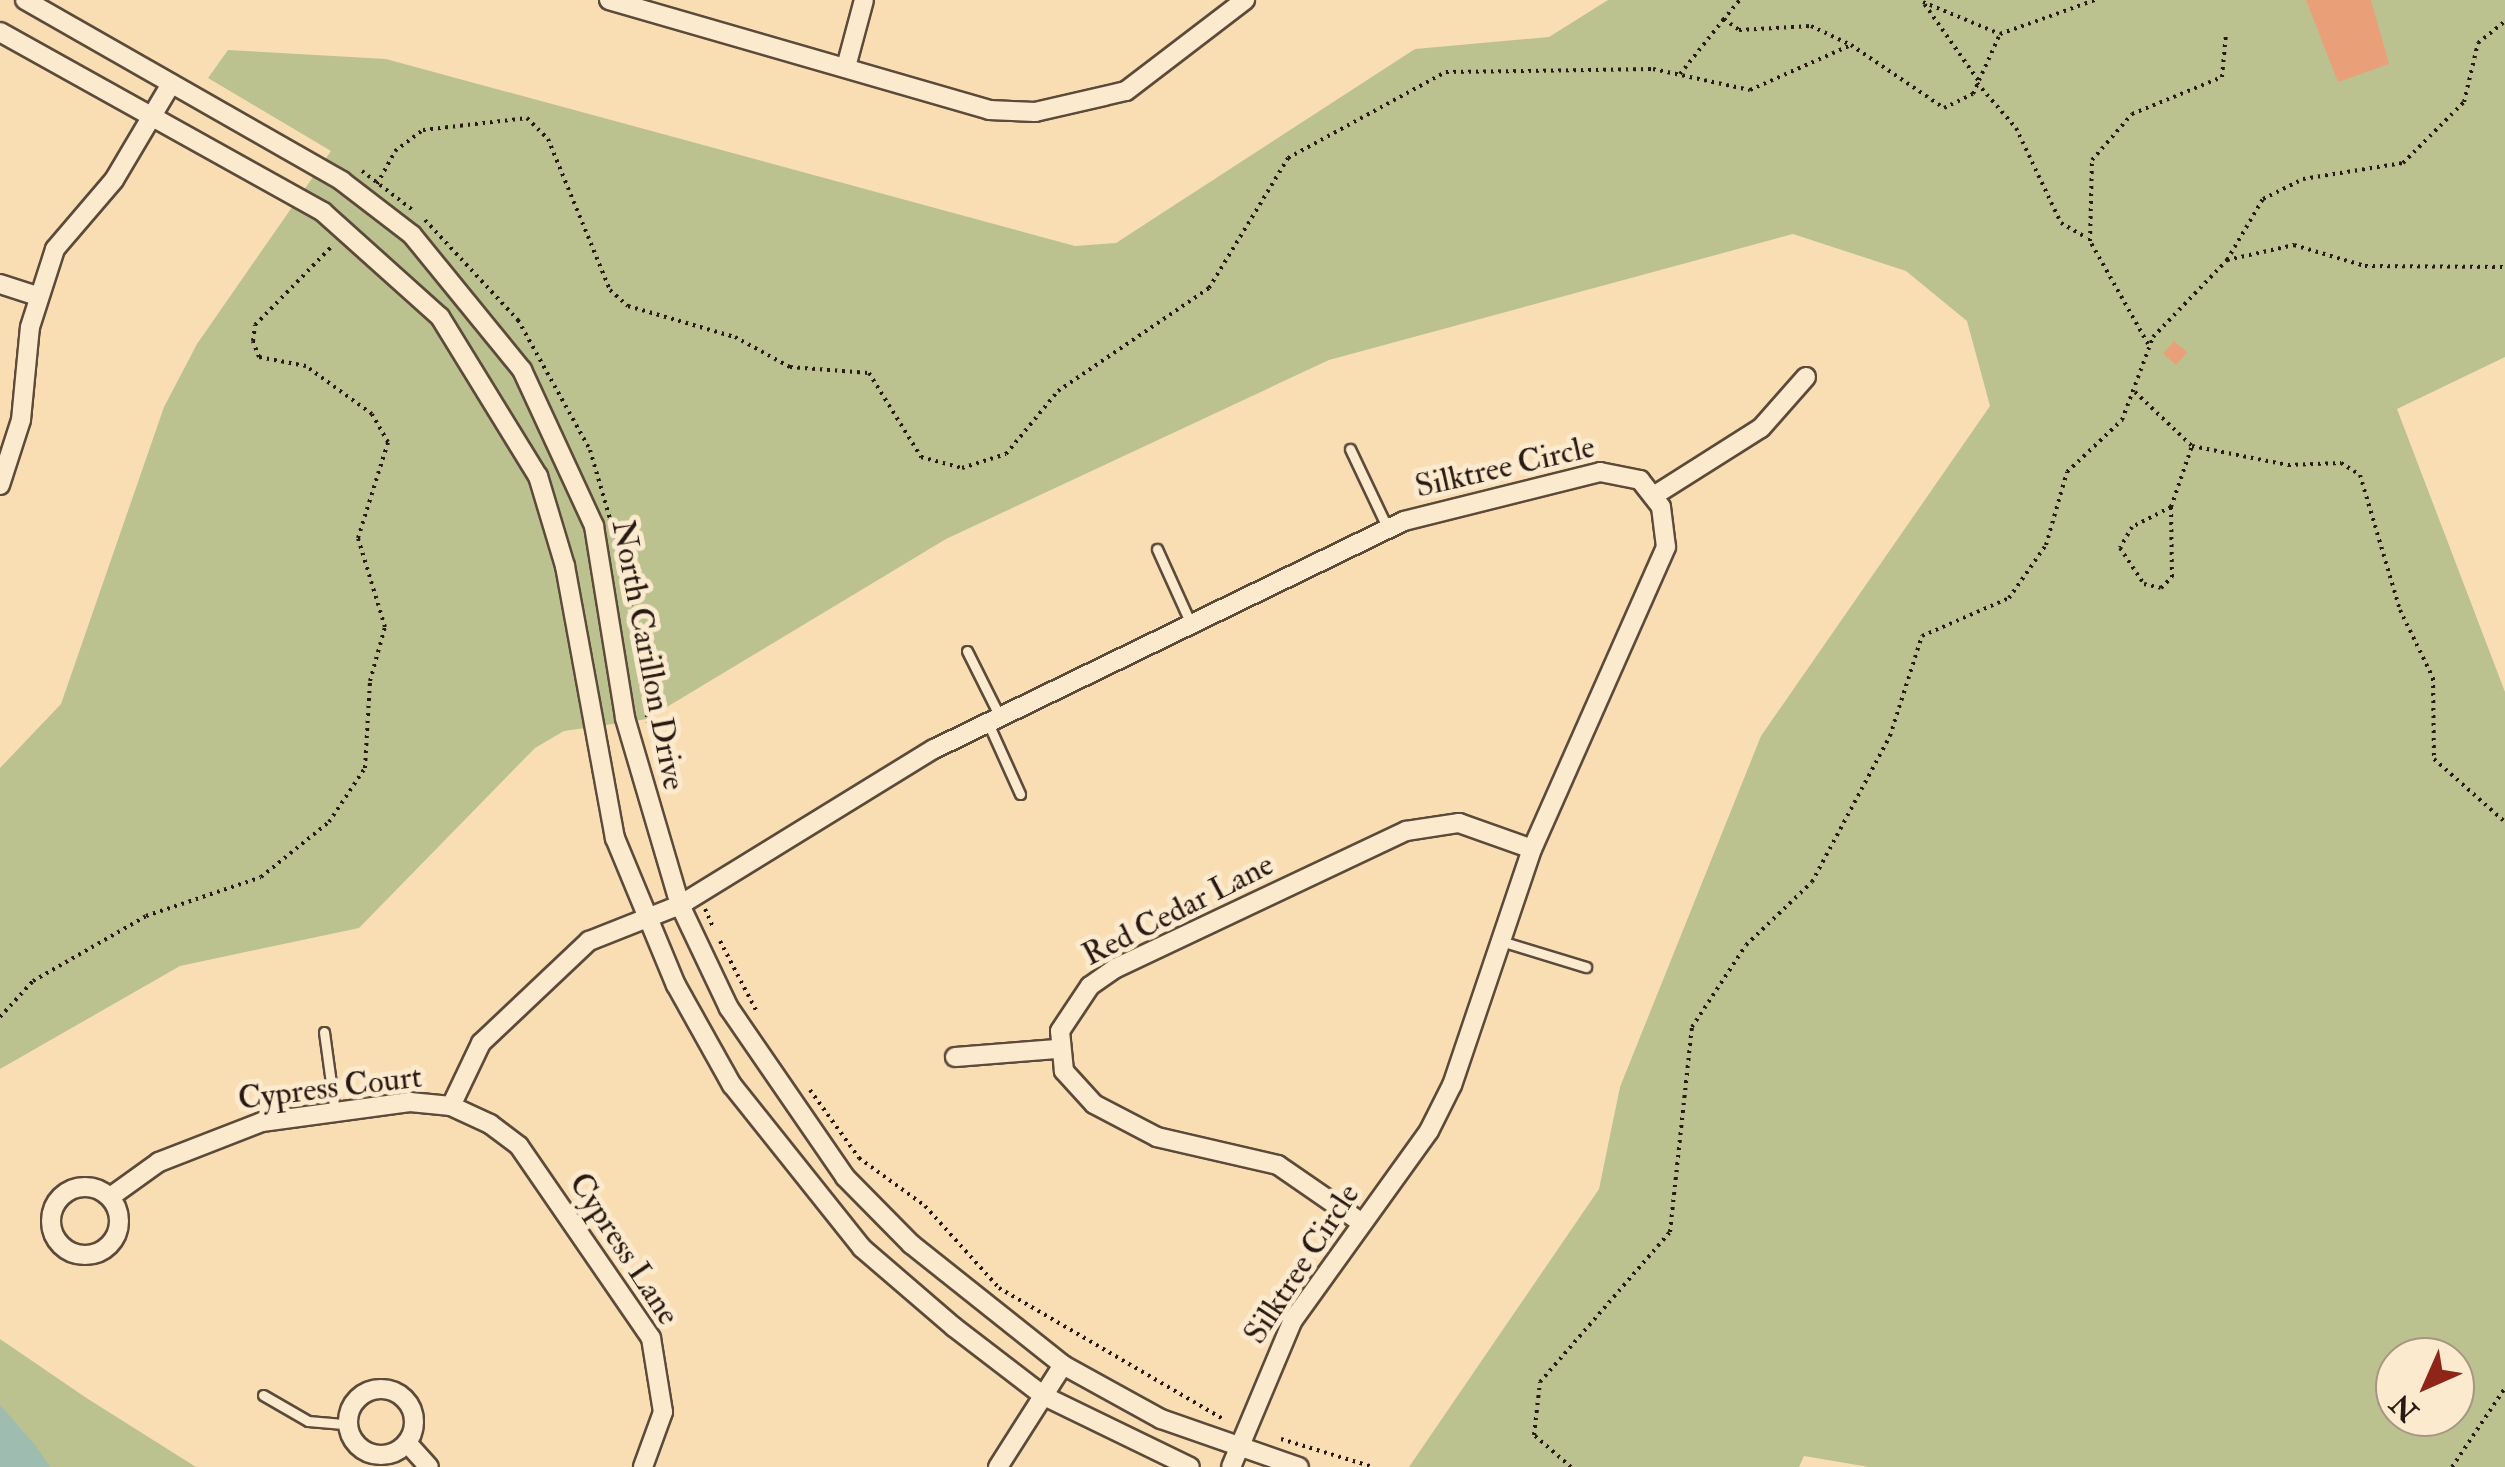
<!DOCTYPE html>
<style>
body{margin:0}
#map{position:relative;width:2505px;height:1467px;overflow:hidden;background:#f9deb4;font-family:"IM FELL Double Pica",serif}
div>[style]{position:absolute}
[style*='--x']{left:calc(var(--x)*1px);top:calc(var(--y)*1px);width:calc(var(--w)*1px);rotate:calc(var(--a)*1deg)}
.green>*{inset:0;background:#bbc28f}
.water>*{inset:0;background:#9ebcb0}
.building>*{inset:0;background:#e9a079;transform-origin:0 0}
.path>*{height:4px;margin-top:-2px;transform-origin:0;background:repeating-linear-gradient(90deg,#281912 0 2.5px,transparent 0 7.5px)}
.roads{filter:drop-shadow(2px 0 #5c4a3a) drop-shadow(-2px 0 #5c4a3a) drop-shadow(0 2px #5c4a3a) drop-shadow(0 -2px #5c4a3a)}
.lane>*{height:9px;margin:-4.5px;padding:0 4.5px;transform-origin:4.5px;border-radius:4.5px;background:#fbeace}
.street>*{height:18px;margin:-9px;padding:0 9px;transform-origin:9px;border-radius:9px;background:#fbeace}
.street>.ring{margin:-9px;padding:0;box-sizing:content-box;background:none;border:18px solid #fbeace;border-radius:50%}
span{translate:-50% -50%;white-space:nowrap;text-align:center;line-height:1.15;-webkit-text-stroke:10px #fbeace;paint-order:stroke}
.street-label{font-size:32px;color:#281912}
.north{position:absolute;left:2375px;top:1337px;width:100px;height:100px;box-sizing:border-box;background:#fbeace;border:2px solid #a79683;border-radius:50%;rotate:225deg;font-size:28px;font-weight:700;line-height:40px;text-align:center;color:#281912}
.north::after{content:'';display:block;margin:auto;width:35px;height:45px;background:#8f2418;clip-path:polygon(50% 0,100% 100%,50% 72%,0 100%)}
</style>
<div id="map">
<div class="green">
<div style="clip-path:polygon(evenodd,1608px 0,2505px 0,2505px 357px,2397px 409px,2505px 692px,2505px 1467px,1869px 1467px,1804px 1456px,1799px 1467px,1409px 1467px,1599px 1189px,1620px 1087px,1761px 736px,1990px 406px,1967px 321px,1906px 271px,1793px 234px,1329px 360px,946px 539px,647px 719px,564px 731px,535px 748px,359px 928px,180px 966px,0 1069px,0 768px,61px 704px,164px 407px,197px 344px,331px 151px,208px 78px,228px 50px,386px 59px,1075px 246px,1116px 243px,1415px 49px,1549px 37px,1608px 0,2395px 1357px,2455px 1357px,2455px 1417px,2395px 1417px,2395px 1357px)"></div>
<div style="clip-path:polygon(0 1339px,88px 1399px,196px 1467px,0 1467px)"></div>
</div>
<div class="water">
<div style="clip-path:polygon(0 1405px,36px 1446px,50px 1467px,0 1467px)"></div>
</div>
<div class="building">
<div style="clip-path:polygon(2306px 0,2371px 0,2389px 64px,2338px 82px)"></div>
<div style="left:2174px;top:341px;width:17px;height:17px;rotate:40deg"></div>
</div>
<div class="path">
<div style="--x:1723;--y:20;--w:26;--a:-50"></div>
<div style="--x:1680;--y:74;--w:70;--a:-51.3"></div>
<div style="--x:1724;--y:19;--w:19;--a:36"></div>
<div style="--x:1739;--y:30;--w:72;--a:-3.2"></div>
<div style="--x:1811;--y:26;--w:44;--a:25.4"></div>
<div style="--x:1978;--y:80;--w:95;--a:-125.2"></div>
<div style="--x:1923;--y:2;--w:83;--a:22.6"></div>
<div style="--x:1977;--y:83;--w:60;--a:49.1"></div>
<div style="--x:2016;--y:128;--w:105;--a:64.7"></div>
<div style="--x:2061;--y:223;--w:30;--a:30"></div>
<div style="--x:362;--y:171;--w:66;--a:37.6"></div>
<div style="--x:377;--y:184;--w:38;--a:-61"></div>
<div style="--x:395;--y:151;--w:35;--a:-37"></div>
<div style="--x:423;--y:130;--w:105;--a:-6.6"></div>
<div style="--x:527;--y:118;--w:30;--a:45"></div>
<div style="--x:548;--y:139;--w:163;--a:67.7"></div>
<div style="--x:610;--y:290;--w:24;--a:42"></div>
<div style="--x:628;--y:306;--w:111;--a:16.2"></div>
<div style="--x:735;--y:337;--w:63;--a:28.6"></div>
<div style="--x:790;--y:367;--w:79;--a:4.3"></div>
<div style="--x:869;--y:373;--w:99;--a:58.2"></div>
<div style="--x:921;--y:457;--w:42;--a:15"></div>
<div style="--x:962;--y:468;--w:46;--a:-17.7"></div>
<div style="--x:1006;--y:454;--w:82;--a:-50.5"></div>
<div style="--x:1058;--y:391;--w:183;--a:-34.3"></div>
<div style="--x:1209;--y:288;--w:152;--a:-58.7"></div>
<div style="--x:1288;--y:158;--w:180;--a:-28.6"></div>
<div style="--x:1446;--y:72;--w:207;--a:-0.8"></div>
<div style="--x:1653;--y:69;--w:99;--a:12.2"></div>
<div style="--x:1750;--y:90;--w:111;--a:-24"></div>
<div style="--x:1851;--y:45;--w:112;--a:34.1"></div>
<div style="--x:1944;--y:108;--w:32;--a:-26"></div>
<div style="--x:1973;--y:94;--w:66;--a:-65.8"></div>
<div style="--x:2000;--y:34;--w:101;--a:-19.7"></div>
<div style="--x:425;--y:220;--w:137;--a:47.1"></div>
<div style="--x:518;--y:320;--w:149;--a:61"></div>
<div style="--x:590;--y:450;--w:136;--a:73.8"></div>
<div style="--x:628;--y:581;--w:143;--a:82"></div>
<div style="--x:2227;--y:260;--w:69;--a:-12.6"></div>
<div style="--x:2294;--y:245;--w:74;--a:16.5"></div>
<div style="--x:2365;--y:266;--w:140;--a:0.4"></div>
<div style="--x:2148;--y:344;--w:118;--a:-119.4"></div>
<div style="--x:2090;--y:241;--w:81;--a:-88.6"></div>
<div style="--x:2092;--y:160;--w:61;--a:-49"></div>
<div style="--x:2132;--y:114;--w:97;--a:-22.3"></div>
<div style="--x:2222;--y:77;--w:43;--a:-84.7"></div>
<div style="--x:2135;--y:392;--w:79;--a:43.5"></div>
<div style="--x:2171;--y:507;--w:44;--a:152.9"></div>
<div style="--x:2132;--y:527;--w:24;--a:120"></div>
<div style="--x:2120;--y:548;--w:43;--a:56.3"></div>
<div style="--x:2144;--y:584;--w:17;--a:13"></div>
<div style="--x:2161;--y:588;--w:16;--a:-45"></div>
<div style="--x:2172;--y:577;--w:70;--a:-90.8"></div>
<div style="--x:2171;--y:507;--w:65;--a:-71"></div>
<div style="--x:2192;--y:446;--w:98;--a:11.2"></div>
<div style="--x:2288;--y:465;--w:53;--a:-2.2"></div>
<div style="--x:2341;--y:463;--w:22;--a:32"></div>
<div style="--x:2360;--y:475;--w:141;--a:73.5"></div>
<div style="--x:2400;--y:610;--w:76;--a:64.1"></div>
<div style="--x:2433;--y:678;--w:81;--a:89.3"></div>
<div style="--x:2434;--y:759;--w:95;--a:41.6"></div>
<div style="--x:705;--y:909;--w:20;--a:66"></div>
<div style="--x:720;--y:941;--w:80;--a:62.5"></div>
<div style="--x:0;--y:1017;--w:49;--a:-47.5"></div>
<div style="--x:33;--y:981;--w:130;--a:-29.9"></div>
<div style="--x:146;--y:916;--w:121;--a:-18.7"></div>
<div style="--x:261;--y:877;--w:87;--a:-39"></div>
<div style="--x:329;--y:822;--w:65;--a:-56.3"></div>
<div style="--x:365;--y:768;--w:87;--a:-86.7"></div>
<div style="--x:370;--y:681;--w:56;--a:-74.5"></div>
<div style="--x:385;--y:627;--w:93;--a:-106.9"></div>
<div style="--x:358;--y:538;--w:101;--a:-72.6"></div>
<div style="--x:388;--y:442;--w:32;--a:-120"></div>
<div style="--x:372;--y:414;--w:82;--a:-144"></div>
<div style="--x:306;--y:366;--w:48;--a:-169.2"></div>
<div style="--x:259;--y:357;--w:17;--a:-111"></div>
<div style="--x:253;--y:341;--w:16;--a:-83"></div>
<div style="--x:255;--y:325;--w:112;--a:-45.7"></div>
<div style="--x:810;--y:1090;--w:84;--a:54.2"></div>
<div style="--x:859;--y:1158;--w:82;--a:36"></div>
<div style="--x:925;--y:1206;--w:110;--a:47.9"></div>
<div style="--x:999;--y:1288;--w:262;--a:30.3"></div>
<div style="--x:1281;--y:1439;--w:96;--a:16.9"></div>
<div style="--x:1571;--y:1467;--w:49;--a:-139.1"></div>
<div style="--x:1534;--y:1435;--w:53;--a:-83.5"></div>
<div style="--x:1540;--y:1382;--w:198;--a:-49.1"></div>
<div style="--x:1670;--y:1232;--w:206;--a:-83.9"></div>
<div style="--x:1692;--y:1027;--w:98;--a:-56.6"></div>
<div style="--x:1746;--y:945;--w:91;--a:-43.7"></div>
<div style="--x:1812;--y:882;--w:166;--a:-61.9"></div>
<div style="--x:1890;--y:736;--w:105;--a:-72.3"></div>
<div style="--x:1922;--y:636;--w:95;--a:-23.6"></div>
<div style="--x:2009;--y:598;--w:65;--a:-55.1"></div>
<div style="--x:2046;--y:545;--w:76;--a:-74"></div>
<div style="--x:2067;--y:472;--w:76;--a:-43.4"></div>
<div style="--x:2122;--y:420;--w:89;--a:-69.5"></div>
<div style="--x:2153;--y:337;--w:107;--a:-46.1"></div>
<div style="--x:2227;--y:260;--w:71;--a:-59.5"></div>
<div style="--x:2263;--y:199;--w:45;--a:-26.6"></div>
<div style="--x:2303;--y:179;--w:101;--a:-9.1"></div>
<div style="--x:2403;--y:163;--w:86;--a:-45"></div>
<div style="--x:2464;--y:102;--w:61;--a:-76.7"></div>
<div style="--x:2478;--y:43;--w:35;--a:-39"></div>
<div style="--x:2452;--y:1467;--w:95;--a:-56.1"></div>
</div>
<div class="roads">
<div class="lane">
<div style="--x:1350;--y:449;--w:89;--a:64.6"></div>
<div style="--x:1157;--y:549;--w:82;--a:65.6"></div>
<div style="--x:967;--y:651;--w:74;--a:63.4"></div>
<div style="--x:988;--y:723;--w:78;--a:65.7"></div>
<div style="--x:1501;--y:941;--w:89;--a:17"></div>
<div style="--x:324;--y:1032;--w:81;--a:82.2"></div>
<div style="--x:263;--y:1395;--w:52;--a:30"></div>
<div style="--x:308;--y:1421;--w:38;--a:5"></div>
</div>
<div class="street">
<div style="--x:25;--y:0;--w:365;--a:29.7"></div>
<div style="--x:342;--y:181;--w:88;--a:37.6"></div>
<div style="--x:412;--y:235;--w:174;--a:50.8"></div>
<div style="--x:522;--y:370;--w:172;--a:65.2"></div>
<div style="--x:594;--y:526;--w:194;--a:80.8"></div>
<div style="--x:625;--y:718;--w:195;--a:73.6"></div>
<div style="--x:680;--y:905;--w:114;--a:64.6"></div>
<div style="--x:729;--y:1008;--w:205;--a:55.5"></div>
<div style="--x:845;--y:1177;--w:94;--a:45.4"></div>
<div style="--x:911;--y:1244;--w:194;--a:38.5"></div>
<div style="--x:1063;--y:1365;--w:112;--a:28.9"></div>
<div style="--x:1161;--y:1419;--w:146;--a:19.2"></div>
<div style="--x:609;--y:0;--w:396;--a:16.1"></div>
<div style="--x:989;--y:110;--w:46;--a:2.5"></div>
<div style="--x:1035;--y:112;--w:93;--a:-13"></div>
<div style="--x:1126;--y:91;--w:150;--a:-37.4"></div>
<div style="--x:0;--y:32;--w:370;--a:29.1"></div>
<div style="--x:323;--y:212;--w:157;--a:41.9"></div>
<div style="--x:440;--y:317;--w:187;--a:58.4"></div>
<div style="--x:538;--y:476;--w:94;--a:73.3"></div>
<div style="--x:565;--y:566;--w:277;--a:79.6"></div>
<div style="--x:615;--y:838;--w:159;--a:67.5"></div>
<div style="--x:676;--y:985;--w:115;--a:60.8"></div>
<div style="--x:732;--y:1085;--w:208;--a:51.4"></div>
<div style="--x:862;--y:1248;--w:121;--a:40.7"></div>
<div style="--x:954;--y:1327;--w:113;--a:37.5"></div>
<div style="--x:1044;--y:1396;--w:162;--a:25.9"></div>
<div style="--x:846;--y:67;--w:69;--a:-75"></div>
<div style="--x:0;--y:284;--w:39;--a:18"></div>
<div style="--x:0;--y:485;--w:68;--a:-72.1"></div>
<div style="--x:21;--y:420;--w:93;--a:-84.5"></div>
<div style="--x:30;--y:327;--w:82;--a:-72.2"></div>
<div style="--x:55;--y:249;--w:91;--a:-49.5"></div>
<div style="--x:114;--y:180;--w:112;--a:-59.3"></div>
<div style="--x:1655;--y:495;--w:125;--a:-32.3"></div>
<div style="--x:1761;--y:428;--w:68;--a:-48.6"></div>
<div style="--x:955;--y:1057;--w:102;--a:-4.5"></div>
<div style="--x:451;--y:1106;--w:70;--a:-64.5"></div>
<div style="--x:481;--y:1043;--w:149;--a:-43.4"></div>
<div style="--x:589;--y:941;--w:98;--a:-21.6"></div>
<div style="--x:680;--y:905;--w:298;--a:-31.6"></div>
<div style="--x:934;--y:749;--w:522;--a:-25.88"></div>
<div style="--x:1404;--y:521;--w:202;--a:-14"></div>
<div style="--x:1600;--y:472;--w:41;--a:11.3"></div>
<div style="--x:1640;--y:480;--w:34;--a:52"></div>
<div style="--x:1661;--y:507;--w:40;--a:82.9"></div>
<div style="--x:1666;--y:547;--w:330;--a:113.9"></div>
<div style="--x:1532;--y:849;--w:249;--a:108.7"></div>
<div style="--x:1452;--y:1085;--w:51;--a:116.6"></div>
<div style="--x:1429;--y:1131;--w:235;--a:125.7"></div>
<div style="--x:1292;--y:1322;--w:157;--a:112.8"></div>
<div class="ring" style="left:51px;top:1187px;width:50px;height:50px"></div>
<div style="--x:113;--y:1195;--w:57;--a:-35.7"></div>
<div style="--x:159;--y:1162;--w:110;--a:-21.2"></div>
<div style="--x:262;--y:1122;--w:149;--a:-7.7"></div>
<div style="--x:410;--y:1102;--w:41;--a:5.6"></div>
<div style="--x:451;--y:1106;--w:43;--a:24.8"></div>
<div style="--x:490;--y:1124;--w:36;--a:37"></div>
<div style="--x:519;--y:1146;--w:233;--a:55.5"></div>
<div style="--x:651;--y:1338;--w:75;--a:80.8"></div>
<div style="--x:663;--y:1412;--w:59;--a:110"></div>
<div style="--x:1362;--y:1223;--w:102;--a:-145.4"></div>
<div style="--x:1278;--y:1165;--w:124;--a:-167"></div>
<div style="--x:1157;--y:1137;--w:71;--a:-152.4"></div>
<div style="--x:1094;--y:1104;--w:45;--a:-132.3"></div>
<div style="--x:1064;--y:1071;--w:40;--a:-95.7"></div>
<div style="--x:1060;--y:1031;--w:54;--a:-56.3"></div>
<div style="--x:1090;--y:986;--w:32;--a:-35"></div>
<div style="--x:1116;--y:968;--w:321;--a:-25.3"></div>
<div style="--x:1406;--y:831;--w:54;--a:-8.6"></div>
<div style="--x:1459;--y:823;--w:77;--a:19.6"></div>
<div class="ring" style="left:348px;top:1389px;width:48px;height:48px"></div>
<div style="--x:410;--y:1446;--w:28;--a:48"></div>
<div style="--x:998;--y:1467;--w:121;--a:-57.5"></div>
</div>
</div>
<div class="street-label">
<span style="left:1505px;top:467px;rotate:-13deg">Silktree Circle</span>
<span style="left:648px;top:655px;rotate:79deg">North Carillon Drive</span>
<span style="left:1178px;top:910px;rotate:-27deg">Red Cedar Lane</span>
<span style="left:330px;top:1088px;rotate:-7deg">Cypress Court</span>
<span style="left:624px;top:1249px;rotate:57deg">Cypress Lane</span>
<span style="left:1302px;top:1264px;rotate:-57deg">Silktree Circle</span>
</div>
<div class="north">N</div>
</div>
